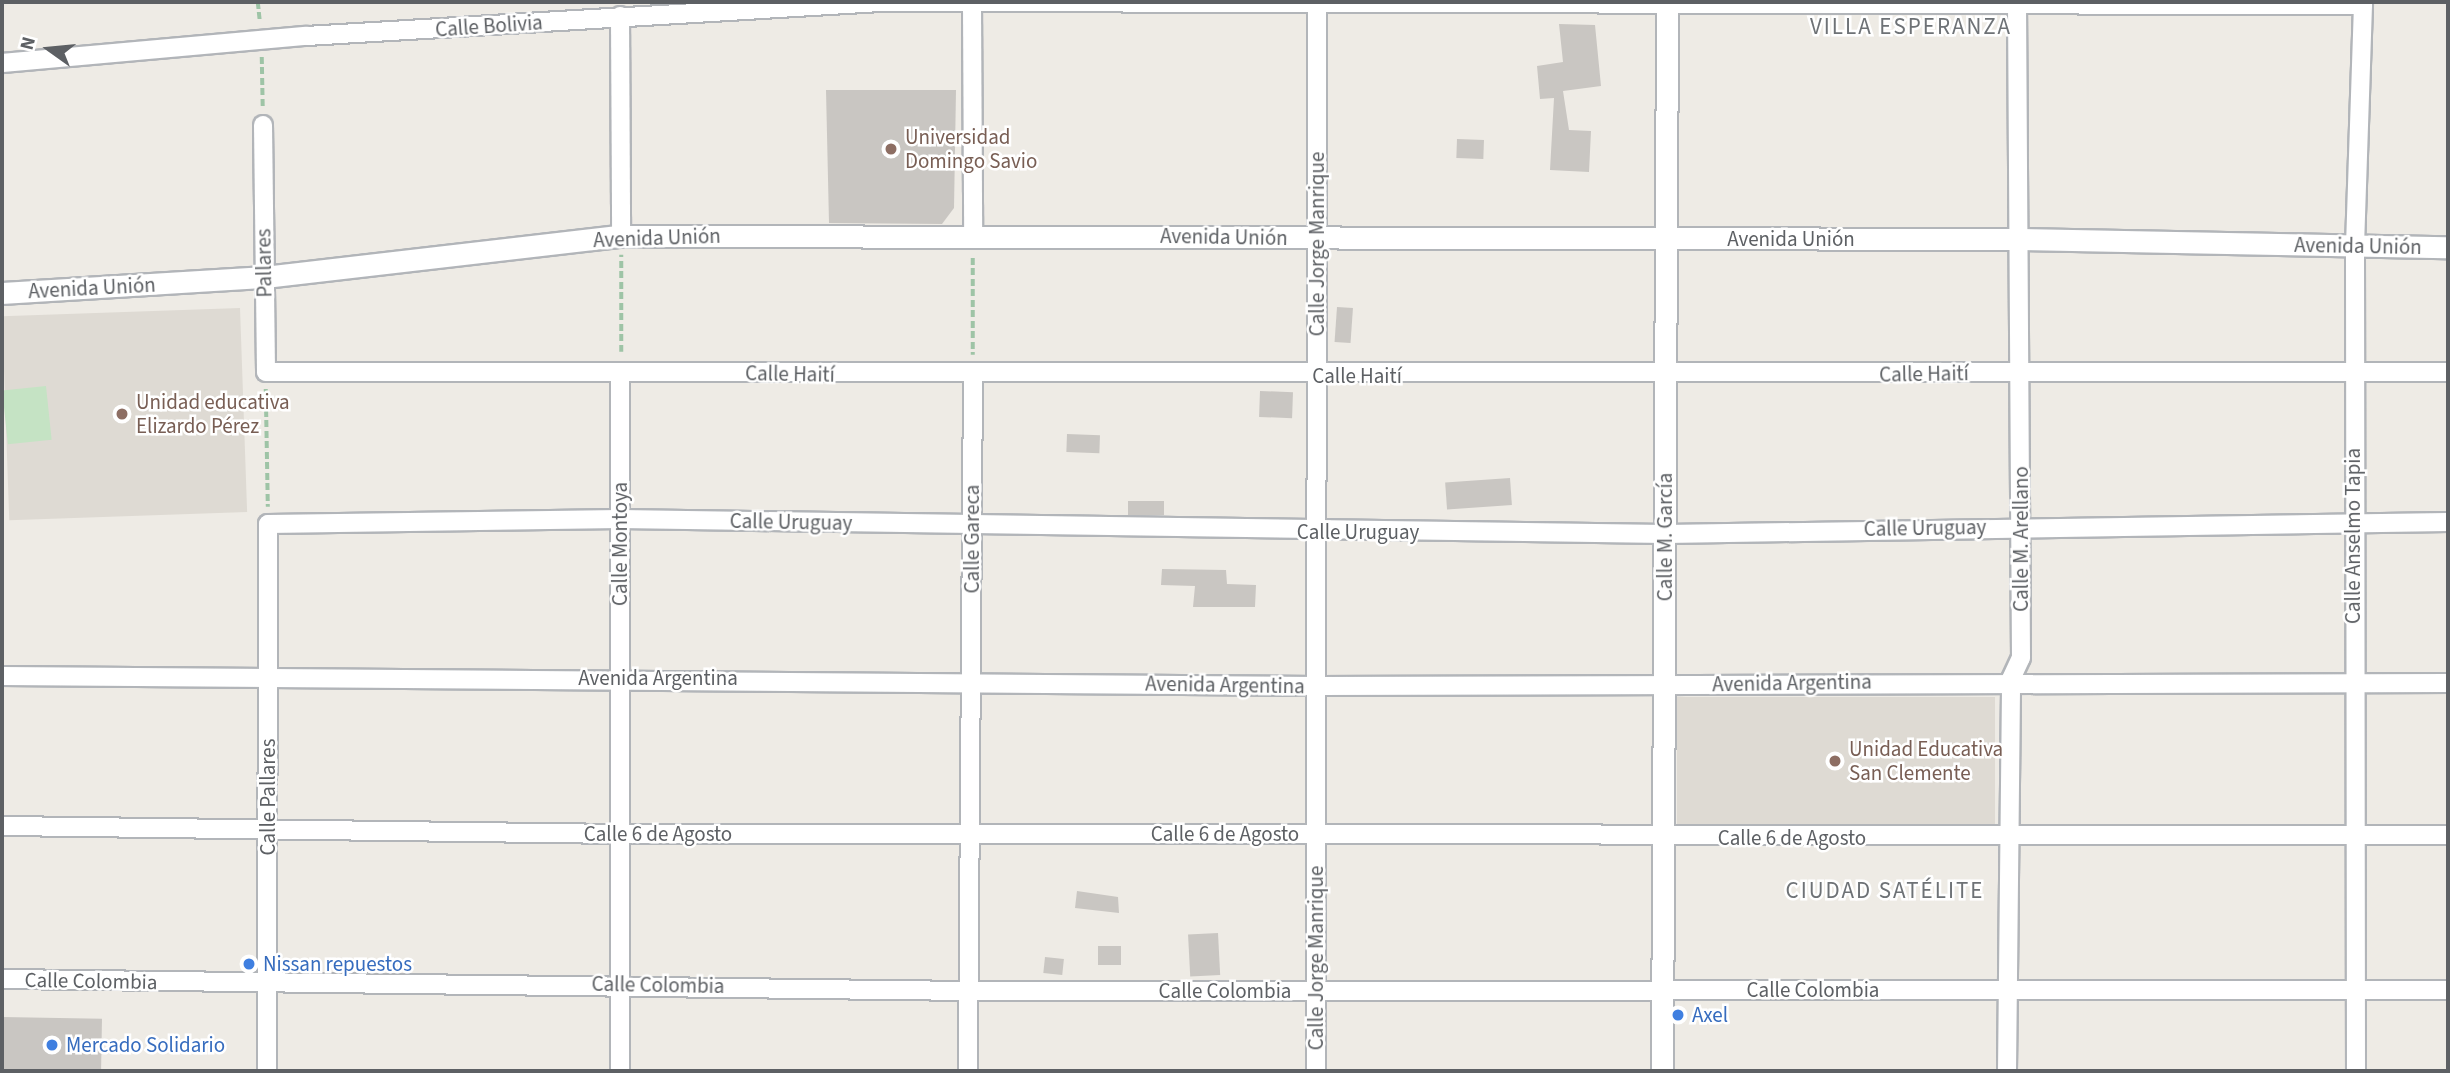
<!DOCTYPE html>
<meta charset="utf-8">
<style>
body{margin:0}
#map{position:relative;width:2450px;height:1073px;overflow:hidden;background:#eeebe5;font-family:"Source Sans 3",sans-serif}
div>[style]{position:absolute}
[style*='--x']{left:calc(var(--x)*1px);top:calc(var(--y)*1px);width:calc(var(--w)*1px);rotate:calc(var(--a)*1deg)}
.education>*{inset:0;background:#dedad3;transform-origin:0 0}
.green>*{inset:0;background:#c5e3c4;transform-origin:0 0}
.building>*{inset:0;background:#c9c6c2;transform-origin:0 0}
.path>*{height:3.5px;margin-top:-1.75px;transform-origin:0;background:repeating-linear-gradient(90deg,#9ec4a6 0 7px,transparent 0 10.5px)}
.roads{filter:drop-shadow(2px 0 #b2b5b9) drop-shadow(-2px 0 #b2b5b9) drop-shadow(0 2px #b2b5b9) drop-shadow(0 -2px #b2b5b9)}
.minor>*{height:18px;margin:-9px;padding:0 9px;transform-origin:9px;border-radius:9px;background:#fff}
.tertiary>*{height:21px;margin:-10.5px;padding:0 10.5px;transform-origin:10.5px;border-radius:10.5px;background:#fff}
.dots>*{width:19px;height:19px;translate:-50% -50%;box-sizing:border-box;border:4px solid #fff;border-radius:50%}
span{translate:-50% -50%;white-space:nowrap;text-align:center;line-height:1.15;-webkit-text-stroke:5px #fff;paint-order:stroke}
.street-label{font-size:21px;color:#5d6064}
.education-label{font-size:21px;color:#785e54}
.left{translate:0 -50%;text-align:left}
.shop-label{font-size:21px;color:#366cbe}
.neighbourhood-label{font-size:23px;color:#6e7276;letter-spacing:2px}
.frame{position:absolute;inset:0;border:4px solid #5d6064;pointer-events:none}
.north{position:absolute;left:14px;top:14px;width:70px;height:70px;-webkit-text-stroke:5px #fff;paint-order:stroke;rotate:285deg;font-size:19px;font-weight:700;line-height:28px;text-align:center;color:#5d6064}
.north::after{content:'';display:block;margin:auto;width:24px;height:32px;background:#5d6064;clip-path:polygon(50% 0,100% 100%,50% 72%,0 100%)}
</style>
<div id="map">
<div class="education">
<div style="left:240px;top:308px;width:204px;height:238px;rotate:88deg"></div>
<div style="left:1677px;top:697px;width:318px;height:128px"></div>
</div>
<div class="green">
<div style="left:46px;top:386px;width:54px;height:44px;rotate:84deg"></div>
</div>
<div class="building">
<div style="clip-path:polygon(1559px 24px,1595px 25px,1601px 86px,1563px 91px,1569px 130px,1591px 131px,1589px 172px,1550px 170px,1554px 98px,1540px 99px,1537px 66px,1563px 62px)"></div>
<div style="clip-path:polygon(826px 90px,956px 90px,954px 208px,942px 224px,829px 223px)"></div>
<div style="left:1457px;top:139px;width:27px;height:19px;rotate:2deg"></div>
<div style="left:1337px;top:307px;width:16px;height:35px;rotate:4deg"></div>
<div style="left:1260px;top:391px;width:33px;height:26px;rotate:2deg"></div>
<div style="left:1067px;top:434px;width:33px;height:18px;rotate:2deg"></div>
<div style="left:1510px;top:478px;width:27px;height:65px;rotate:86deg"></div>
<div style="left:1128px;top:501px;width:36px;height:14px"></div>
<div style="clip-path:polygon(1162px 569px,1226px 570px,1227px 584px,1256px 585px,1255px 607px,1193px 607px,1195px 586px,1161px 585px)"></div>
<div style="clip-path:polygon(1077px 891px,1118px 897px,1119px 913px,1075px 908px)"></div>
<div style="left:1218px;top:933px;width:42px;height:30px;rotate:87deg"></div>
<div style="left:1098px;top:946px;width:23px;height:19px"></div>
<div style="left:1045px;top:957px;width:19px;height:16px;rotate:6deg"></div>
<div style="left:2px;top:1017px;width:100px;height:54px;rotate:1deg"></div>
</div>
<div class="path">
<div style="--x:258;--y:2;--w:19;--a:84"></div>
<div style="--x:262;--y:57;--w:51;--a:88.9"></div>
<div style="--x:973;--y:258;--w:97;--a:90"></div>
<div style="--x:621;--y:352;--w:97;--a:-90"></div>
<div style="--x:266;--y:389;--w:118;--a:89"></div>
</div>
<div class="roads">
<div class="minor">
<div style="--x:972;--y:6;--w:229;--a:89.7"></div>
<div style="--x:620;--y:16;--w:220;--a:89.7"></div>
<div style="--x:2;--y:63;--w:305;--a:-5.1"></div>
<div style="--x:306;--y:36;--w:575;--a:-3.39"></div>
<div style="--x:880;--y:2;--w:1483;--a:0.12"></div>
<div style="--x:263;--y:125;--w:247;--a:89.3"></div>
<div style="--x:266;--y:372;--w:2182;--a:0"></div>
<div style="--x:2;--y:676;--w:1315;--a:0.44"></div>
<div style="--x:1317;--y:686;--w:1131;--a:-0.15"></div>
<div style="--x:2;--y:826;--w:617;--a:0.74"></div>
<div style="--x:619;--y:834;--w:1829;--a:0.03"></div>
<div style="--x:2;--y:979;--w:967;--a:0.71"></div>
<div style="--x:969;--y:991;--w:1479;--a:-0.04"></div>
<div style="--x:267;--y:1071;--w:547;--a:-89.9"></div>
<div style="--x:268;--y:524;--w:352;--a:-0.8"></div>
<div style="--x:620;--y:519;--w:1046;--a:0.82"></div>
<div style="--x:1666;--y:534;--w:782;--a:-0.88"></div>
<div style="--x:620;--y:1071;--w:699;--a:-90"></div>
<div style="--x:968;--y:1071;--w:695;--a:-89.59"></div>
<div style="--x:1316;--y:1071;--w:1067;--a:-89.95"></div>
<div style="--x:2007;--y:1071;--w:392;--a:-89.4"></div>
<div style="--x:2011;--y:679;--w:23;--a:-65"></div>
<div style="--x:2021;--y:658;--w:654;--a:-90.35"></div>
<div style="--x:2356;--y:1071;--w:825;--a:-90.07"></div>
<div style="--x:2355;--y:246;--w:244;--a:-88.1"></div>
</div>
<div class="tertiary">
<div style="--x:2;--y:293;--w:262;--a:-3.5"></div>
<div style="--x:264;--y:277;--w:359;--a:-6.6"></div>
<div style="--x:621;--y:236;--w:1397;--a:0.12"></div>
<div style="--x:2018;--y:239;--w:430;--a:1.1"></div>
<div style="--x:1662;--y:1071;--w:1069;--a:-89.73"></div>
</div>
</div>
<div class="dots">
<div style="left:891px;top:149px;background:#8d6e63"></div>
<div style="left:122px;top:414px;background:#8d6e63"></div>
<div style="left:1835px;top:761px;background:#8d6e63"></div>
<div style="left:249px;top:964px;background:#3f7fe0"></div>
<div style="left:1678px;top:1015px;background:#3f7fe0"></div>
<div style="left:52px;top:1045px;background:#3f7fe0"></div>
</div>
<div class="street-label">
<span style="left:489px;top:26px;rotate:-4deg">Calle Bolivia</span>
<span style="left:1224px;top:237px;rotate:1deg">Avenida Unión</span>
<span style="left:657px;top:238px;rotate:-2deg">Avenida Unión</span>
<span style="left:1791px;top:239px">Avenida Unión</span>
<span style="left:1317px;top:244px;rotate:-90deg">Calle Jorge Manrique</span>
<span style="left:2358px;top:246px;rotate:1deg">Avenida Unión</span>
<span style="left:264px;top:263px;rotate:-91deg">Pallares</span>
<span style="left:92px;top:288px;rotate:-3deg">Avenida Unión</span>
<span style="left:790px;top:374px;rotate:1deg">Calle Haití</span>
<span style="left:1924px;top:374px;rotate:-1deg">Calle Haití</span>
<span style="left:1357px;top:376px">Calle Haití</span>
<span style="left:791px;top:522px;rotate:1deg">Calle Uruguay</span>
<span style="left:1925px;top:528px;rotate:-1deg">Calle Uruguay</span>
<span style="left:1358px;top:532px">Calle Uruguay</span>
<span style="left:2353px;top:536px;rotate:-90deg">Calle Anselmo Tapia</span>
<span style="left:1665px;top:537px;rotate:-90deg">Calle M. García</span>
<span style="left:972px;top:539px;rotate:-90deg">Calle Gareca</span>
<span style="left:2021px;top:539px;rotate:-90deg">Calle M. Arellano</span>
<span style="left:620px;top:544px;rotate:-90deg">Calle Montoya</span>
<span style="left:658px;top:678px">Avenida Argentina</span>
<span style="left:1792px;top:683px;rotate:-1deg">Avenida Argentina</span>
<span style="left:1225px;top:685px;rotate:1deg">Avenida Argentina</span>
<span style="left:268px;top:797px;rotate:-90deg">Calle Pallares</span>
<span style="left:658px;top:834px">Calle 6 de Agosto</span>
<span style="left:1225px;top:834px">Calle 6 de Agosto</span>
<span style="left:1792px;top:838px">Calle 6 de Agosto</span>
<span style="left:1316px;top:958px;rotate:-90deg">Calle Jorge Manrique</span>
<span style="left:91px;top:981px;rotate:1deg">Calle Colombia</span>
<span style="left:658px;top:985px;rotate:1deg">Calle Colombia</span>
<span style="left:1813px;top:990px">Calle Colombia</span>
<span style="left:1225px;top:991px">Calle Colombia</span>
</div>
<div class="education-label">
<span class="left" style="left:905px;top:149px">Universidad<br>Domingo Savio</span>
<span class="left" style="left:136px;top:414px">Unidad educativa<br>Elizardo Pérez</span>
<span class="left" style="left:1849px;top:761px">Unidad Educativa<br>San Clemente</span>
</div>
<div class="shop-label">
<span class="left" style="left:263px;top:964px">Nissan repuestos</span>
<span class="left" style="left:1692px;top:1015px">Axel</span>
<span class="left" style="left:66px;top:1045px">Mercado Solidario</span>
</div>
<div class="neighbourhood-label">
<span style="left:1911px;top:27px">VILLA ESPERANZA</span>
<span style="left:1885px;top:891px">CIUDAD SATÉLITE</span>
</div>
<div class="frame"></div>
<div class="north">N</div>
</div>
